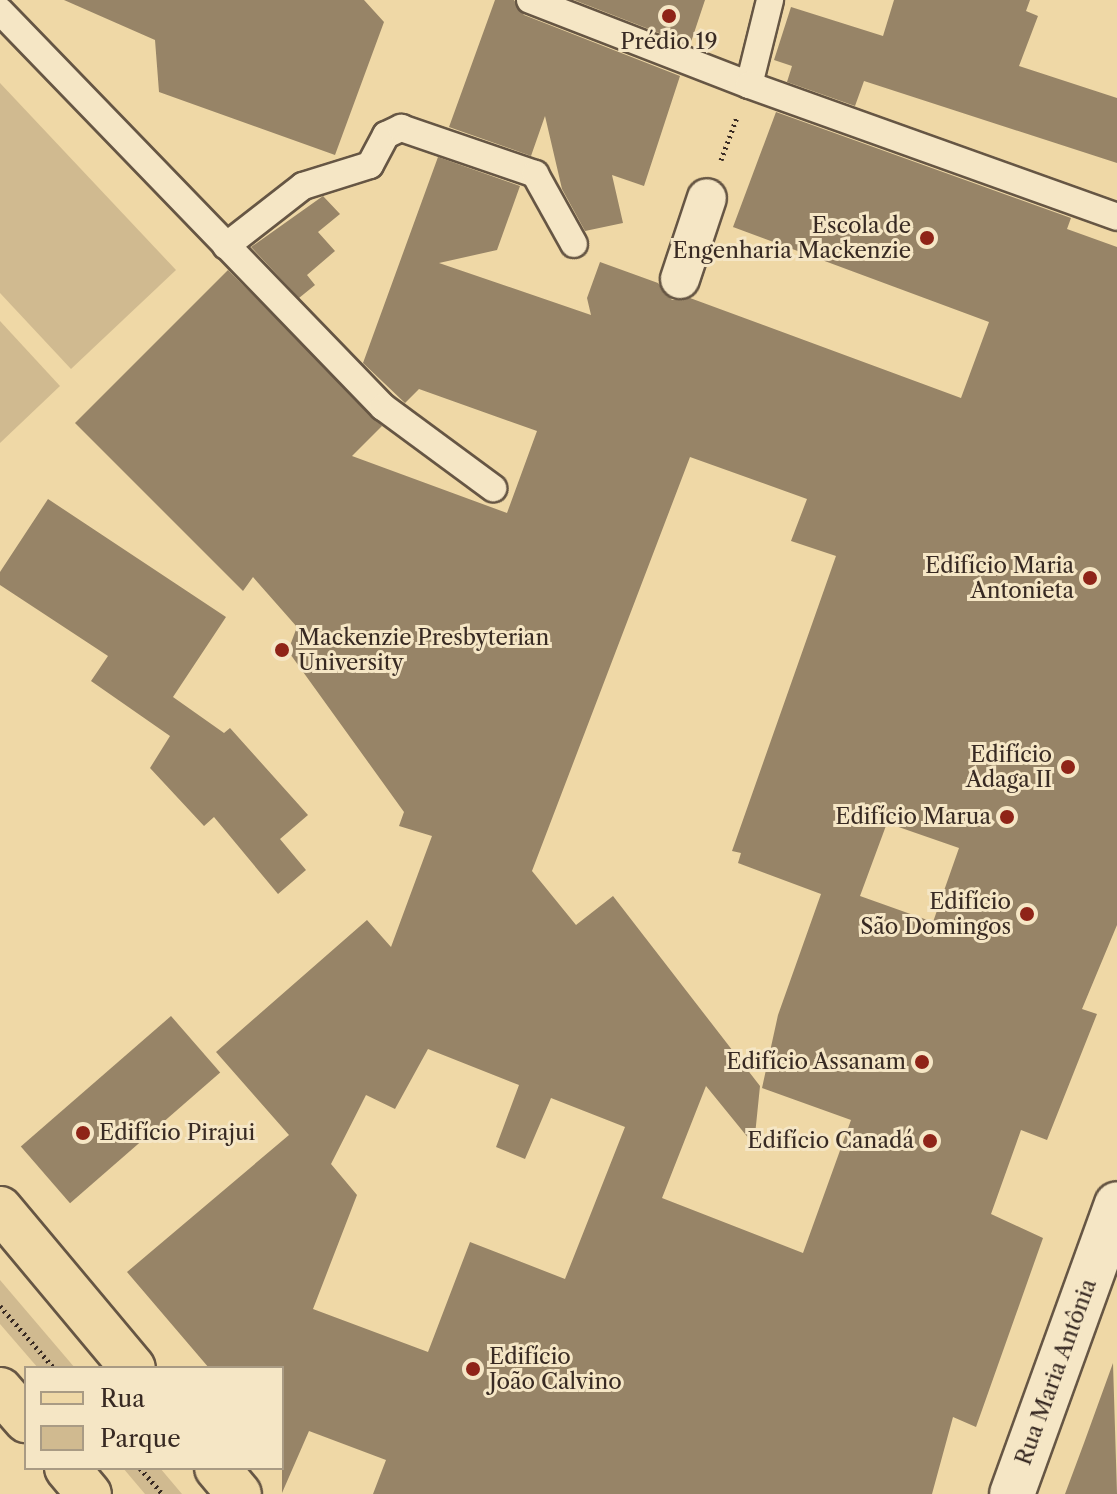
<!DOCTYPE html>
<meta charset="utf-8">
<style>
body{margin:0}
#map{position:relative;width:1117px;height:1494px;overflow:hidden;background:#efd8a6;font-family:"Libre Caslon Text",serif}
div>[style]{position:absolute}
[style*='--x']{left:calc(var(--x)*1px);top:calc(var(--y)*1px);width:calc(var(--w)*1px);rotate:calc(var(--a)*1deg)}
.green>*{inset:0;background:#d0ba90}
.building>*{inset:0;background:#978467;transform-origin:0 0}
.path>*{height:5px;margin-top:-2.5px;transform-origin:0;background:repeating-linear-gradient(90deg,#382a23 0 2px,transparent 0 6px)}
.roads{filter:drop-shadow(2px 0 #665644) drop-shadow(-2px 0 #665644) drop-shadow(0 2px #665644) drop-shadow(0 -2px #665644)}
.service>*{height:26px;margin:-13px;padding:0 13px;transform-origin:13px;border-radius:13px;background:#f5e6c5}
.pedestrian>*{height:38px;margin:-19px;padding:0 19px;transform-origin:19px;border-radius:19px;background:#f5e6c5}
.tertiary>*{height:44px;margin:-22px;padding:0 22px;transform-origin:22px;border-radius:22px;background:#f5e6c5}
.primary>*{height:44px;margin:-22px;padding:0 22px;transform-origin:22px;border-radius:22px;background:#efd8a6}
.dots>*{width:22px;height:22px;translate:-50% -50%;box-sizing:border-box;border:4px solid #f5e6c5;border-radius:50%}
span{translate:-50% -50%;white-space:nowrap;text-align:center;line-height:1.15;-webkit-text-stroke:6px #f5e6c5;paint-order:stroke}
.poi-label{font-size:22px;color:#382a23}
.right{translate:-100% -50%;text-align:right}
.left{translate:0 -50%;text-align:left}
.street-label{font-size:22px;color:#382a23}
.legend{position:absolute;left:24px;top:1366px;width:260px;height:104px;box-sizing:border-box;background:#f5e6c5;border:2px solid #a99b84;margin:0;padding:10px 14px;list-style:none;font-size:24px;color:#382a23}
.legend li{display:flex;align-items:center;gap:16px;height:40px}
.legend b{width:40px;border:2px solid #a99b84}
</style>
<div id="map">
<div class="green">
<div style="clip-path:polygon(0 83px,176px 270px,71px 369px,0 293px)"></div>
<div style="clip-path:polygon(0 321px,60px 386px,0 443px)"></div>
<div style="clip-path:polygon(0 1280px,75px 1368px,38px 1368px,0 1324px)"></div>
<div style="clip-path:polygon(123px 1468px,160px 1468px,182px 1494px,145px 1494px)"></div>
</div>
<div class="building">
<div style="clip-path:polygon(64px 0,364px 0,384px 22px,335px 155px,159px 92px,155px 40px)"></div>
<div style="clip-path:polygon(495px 0,514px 0,524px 15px,680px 76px,644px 186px,612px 175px,623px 223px,585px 231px,562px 189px,545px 116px,531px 156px,449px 127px)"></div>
<div style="clip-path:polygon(574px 0,705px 0,690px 45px)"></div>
<div style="clip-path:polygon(894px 0,1030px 0,1026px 11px,1038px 16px,1019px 66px,1117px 98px,1117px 163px,864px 81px,855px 106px,787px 82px,792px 66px,774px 60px,791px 7px,883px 36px)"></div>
<div style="clip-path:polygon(evenodd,776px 112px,1071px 218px,1067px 229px,1117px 247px,1117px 925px,1082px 1009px,1097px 1014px,1047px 1140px,1021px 1130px,991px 1214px,1043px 1238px,976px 1427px,953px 1417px,932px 1494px,373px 1494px,386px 1460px,309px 1431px,282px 1493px,282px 1368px,209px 1368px,127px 1272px,289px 1135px,216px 1052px,367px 920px,391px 947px,432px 836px,399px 826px,404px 812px,288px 651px,297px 627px,253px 577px,243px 591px,75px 423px,228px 270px,382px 426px,352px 456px,507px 513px,537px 431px,419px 389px,405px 403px,363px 363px,438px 157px,520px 186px,497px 250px,439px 263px,591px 315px,587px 298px,600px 262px,658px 283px,672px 300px,690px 298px,961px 398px,989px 322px,733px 227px,776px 112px,690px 457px,807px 499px,791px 541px,836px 556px,732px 851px,741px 853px,738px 863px,821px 894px,778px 1015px,762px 1088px,851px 1120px,803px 1253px,662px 1198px,706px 1086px,754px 1145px,760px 1086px,613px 896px,576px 925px,532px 871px,690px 457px,776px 112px,887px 823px,959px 848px,933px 922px,860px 896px,887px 823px,776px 112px,428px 1049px,519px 1085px,496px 1147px,525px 1159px,551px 1098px,625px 1127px,565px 1279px,470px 1242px,428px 1352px,313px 1309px,357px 1195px,331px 1164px,366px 1095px,395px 1109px,428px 1049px)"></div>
<div style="clip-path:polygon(323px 196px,340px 214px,318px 232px,335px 251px,307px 275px,315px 285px,299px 298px,251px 247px)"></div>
<div style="clip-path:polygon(48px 499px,226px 617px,173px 697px,224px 733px,230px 728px,308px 815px,280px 839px,306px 870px,278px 894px,214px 817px,204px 826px,150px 768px,170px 736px,91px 681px,108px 656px,0 585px,0 572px)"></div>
<div style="left:171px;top:1016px;width:75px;height:199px;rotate:49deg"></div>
<div style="clip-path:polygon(1113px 1363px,1117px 1494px,1065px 1494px,1084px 1443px)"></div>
</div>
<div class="path">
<div style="--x:721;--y:160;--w:46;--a:-69.6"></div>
<div style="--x:0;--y:1306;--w:82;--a:48.9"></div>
<div style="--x:140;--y:1468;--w:35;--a:49"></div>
</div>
<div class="roads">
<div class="service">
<div style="--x:530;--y:0;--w:235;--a:21.2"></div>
<div style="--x:749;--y:85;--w:88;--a:-76.1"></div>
<div style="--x:0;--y:11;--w:551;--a:45.96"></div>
<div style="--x:383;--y:407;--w:137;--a:36.4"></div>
<div style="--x:749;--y:85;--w:391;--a:19.7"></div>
<div style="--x:226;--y:246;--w:98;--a:-37.9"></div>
<div style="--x:303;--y:186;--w:70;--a:-17.4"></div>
<div style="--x:370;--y:165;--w:34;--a:-62"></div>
<div style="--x:386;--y:135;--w:17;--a:-25"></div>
<div style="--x:401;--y:128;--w:142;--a:18.9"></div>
<div style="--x:535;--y:174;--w:80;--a:60.9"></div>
</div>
<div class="pedestrian">
<div style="--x:680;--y:279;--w:85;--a:-71.6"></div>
</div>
<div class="tertiary">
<div style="--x:1012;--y:1494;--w:308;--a:-70.1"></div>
</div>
<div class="primary">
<div style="--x:0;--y:1209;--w:207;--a:50.1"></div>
<div style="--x:0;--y:1390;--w:40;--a:49"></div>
<div style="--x:67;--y:1468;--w:34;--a:50"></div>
<div style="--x:217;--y:1468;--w:34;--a:50"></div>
</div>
</div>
<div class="dots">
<div style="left:669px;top:16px;background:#8f2418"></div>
<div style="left:927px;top:238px;background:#8f2418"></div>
<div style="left:1090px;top:578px;background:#8f2418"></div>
<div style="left:282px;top:650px;background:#8f2418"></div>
<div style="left:1068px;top:767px;background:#8f2418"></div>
<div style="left:1007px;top:817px;background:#8f2418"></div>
<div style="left:1027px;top:914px;background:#8f2418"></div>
<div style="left:922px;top:1062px;background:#8f2418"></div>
<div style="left:83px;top:1133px;background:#8f2418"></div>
<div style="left:930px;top:1141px;background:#8f2418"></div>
<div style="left:473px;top:1369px;background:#8f2418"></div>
</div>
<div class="poi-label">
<span style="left:669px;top:42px">Prédio 19</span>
<span class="right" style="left:911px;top:238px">Escola de<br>Engenharia Mackenzie</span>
<span class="right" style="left:1074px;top:578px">Edifício Maria<br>Antonieta</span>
<span class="left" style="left:298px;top:650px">Mackenzie Presbyterian<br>University</span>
<span class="right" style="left:1052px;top:767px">Edifício<br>Adaga II</span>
<span class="right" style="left:991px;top:817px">Edifício Marua</span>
<span class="right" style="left:1011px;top:914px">Edifício<br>São Domingos</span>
<span class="right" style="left:906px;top:1062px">Edifício Assanam</span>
<span class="left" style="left:99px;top:1133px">Edifício Pirajui</span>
<span class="right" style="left:914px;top:1141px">Edifício Canadá</span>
<span class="left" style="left:489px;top:1369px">Edifício<br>João Calvino</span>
</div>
<div class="street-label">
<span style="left:1056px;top:1372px;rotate:-70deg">Rua Maria Antônia</span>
</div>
<ul class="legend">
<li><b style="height:10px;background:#efd8a6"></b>Rua</li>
<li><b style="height:22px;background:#d0ba90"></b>Parque</li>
</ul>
</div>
